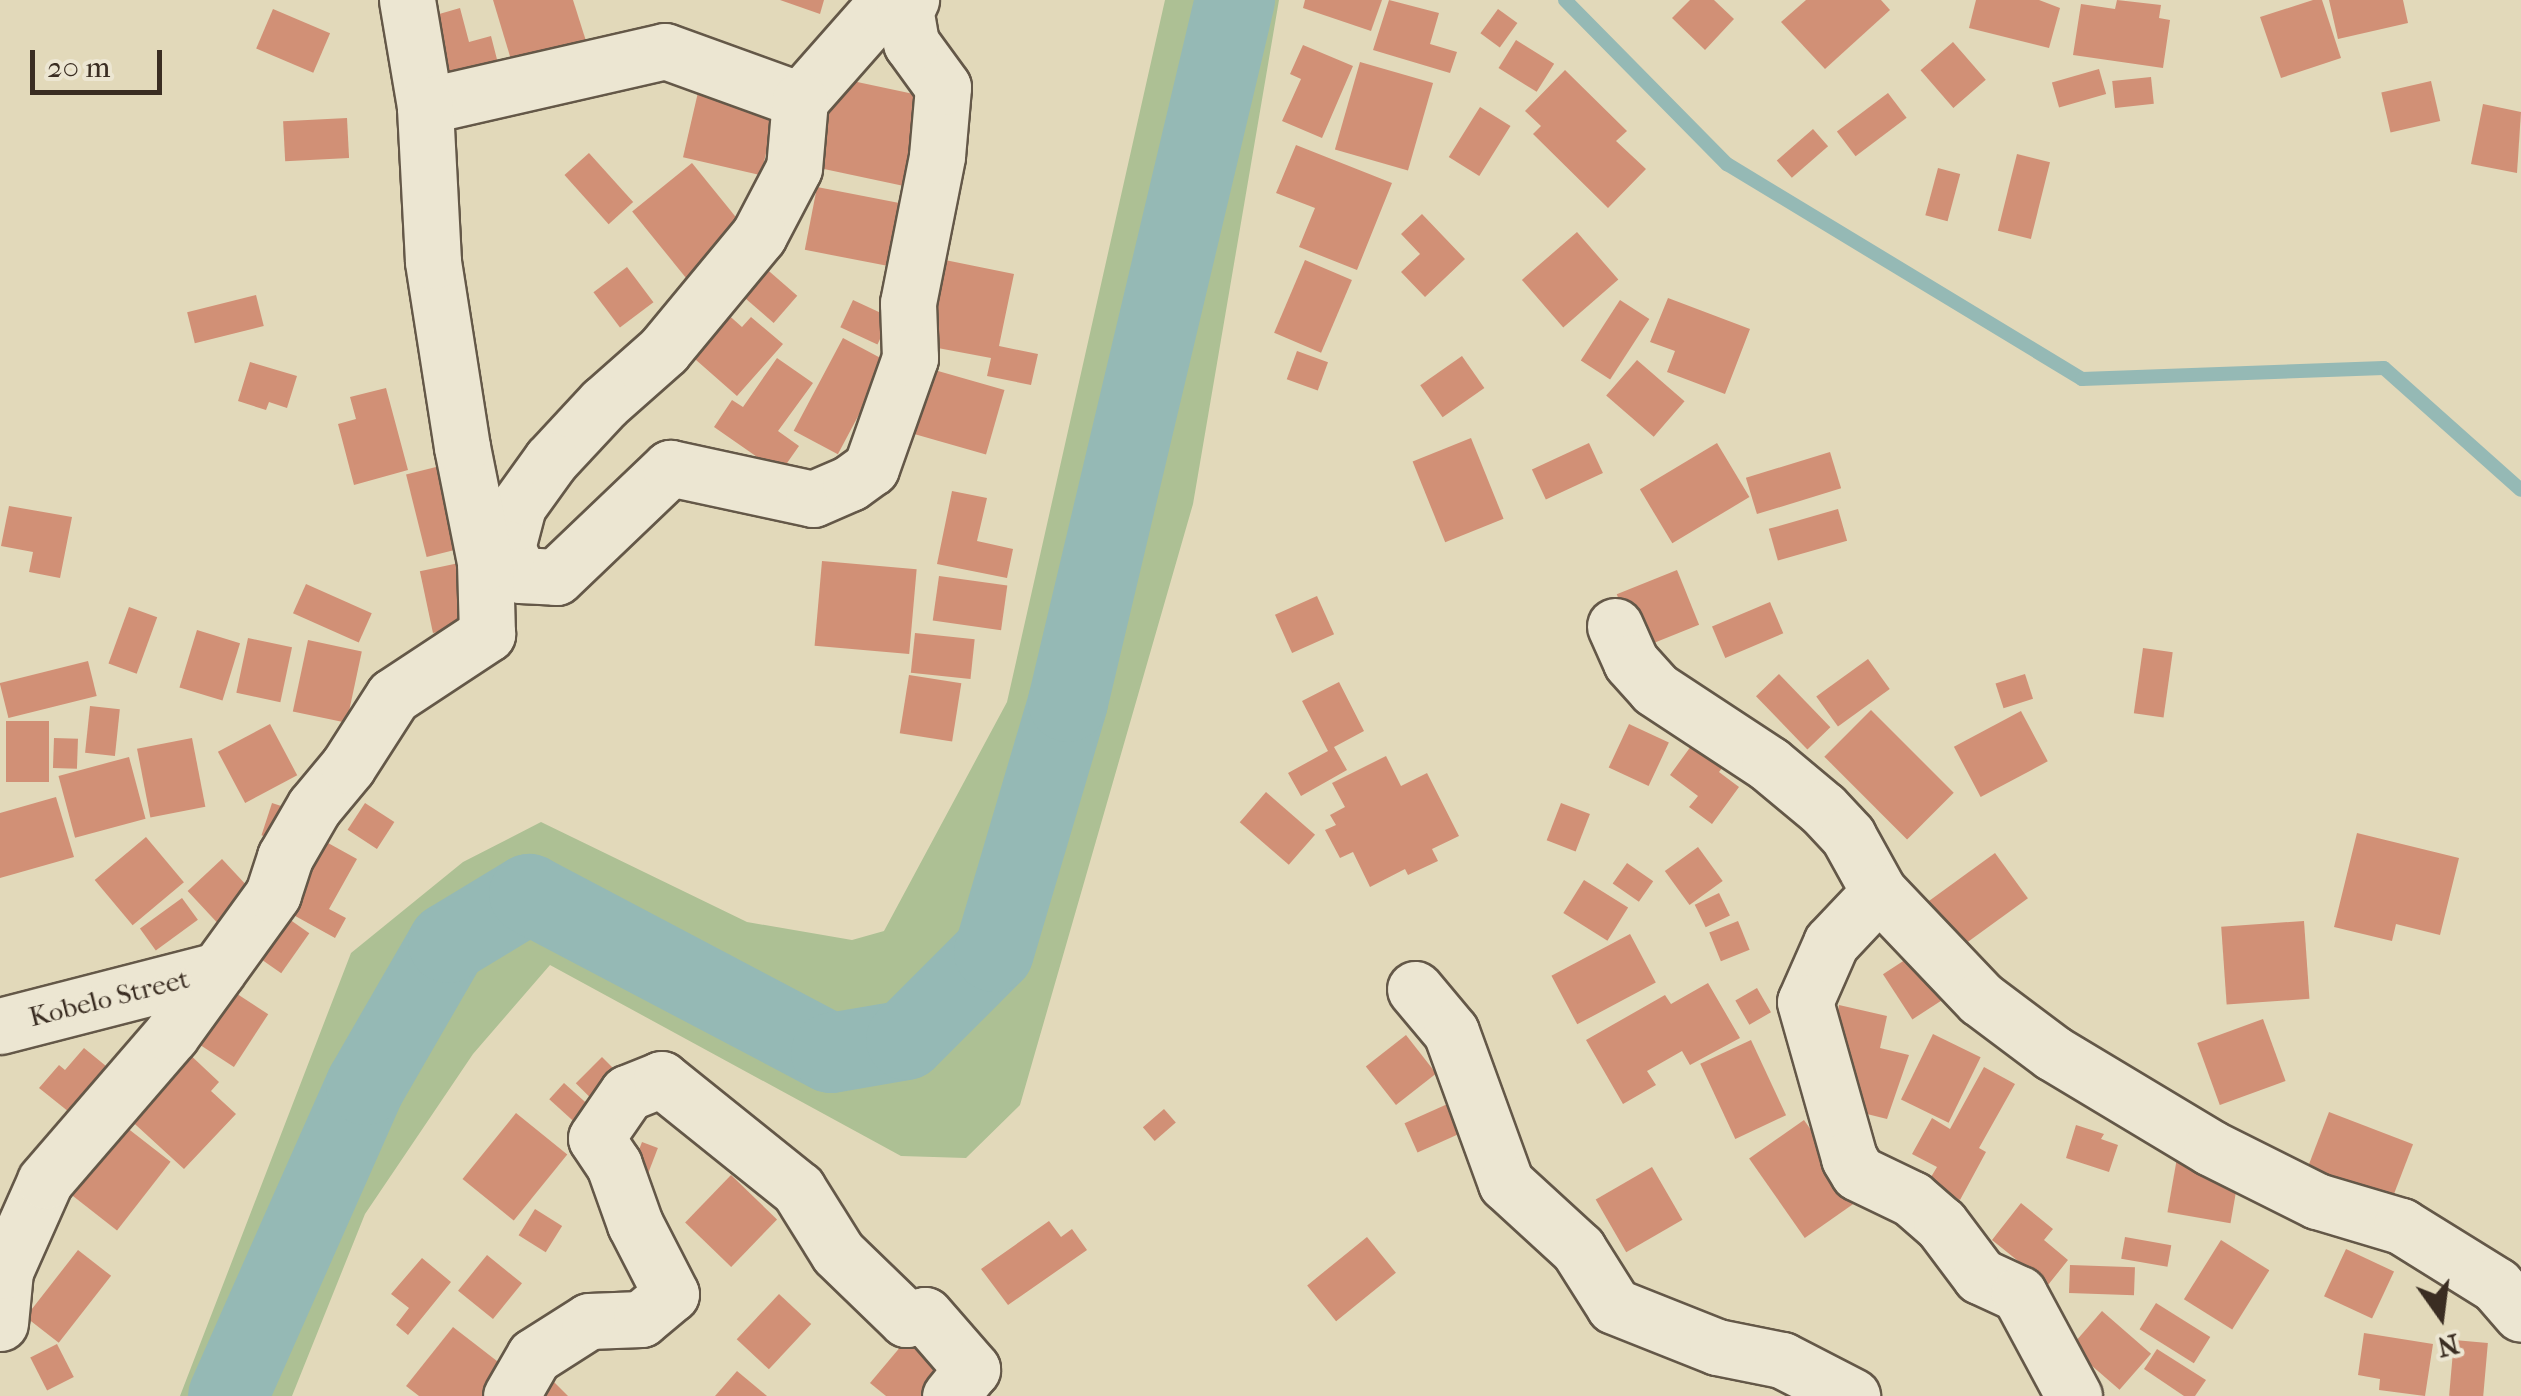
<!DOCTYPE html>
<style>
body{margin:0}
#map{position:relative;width:2521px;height:1396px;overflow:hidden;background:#e2d9ba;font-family:"IM FELL French Canon",serif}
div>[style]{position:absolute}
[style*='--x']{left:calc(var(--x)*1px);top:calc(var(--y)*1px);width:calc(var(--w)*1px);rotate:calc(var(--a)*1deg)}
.green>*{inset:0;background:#adc094}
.stream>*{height:14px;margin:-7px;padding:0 7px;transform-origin:7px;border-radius:7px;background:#95b9b5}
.river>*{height:80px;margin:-40px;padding:0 40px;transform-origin:40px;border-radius:40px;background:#95b9b5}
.building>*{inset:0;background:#d19076;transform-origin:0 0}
.roads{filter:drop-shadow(2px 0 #645848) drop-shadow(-2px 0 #645848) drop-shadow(0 2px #645848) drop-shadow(0 -2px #645848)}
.minor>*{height:55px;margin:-27.5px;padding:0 27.5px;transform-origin:27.5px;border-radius:27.5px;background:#ece6d2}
span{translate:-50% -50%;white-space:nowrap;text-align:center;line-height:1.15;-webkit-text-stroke:8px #ece6d2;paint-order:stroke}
.street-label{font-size:28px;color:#3a2d22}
.north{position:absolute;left:2391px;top:1266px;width:100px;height:100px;-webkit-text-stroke:8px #ece6d2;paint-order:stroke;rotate:166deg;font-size:28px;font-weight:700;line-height:40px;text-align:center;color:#3a2d22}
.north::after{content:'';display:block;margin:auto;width:35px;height:45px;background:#3a2d22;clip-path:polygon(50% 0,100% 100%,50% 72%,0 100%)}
.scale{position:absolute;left:30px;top:50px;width:132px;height:45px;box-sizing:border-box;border:5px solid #3a2d22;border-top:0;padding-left:12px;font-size:30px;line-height:35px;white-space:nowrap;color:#3a2d22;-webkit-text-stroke:8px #ece6d2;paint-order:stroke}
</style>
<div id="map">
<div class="green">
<div style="clip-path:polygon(1165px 0,1279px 0,1193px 504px,1020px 1105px,966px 1158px,901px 1156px,550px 965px,473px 1054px,365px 1214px,292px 1396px,180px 1396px,351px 953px,463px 862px,541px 822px,747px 922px,852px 940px,884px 931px,1007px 702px)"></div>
</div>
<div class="stream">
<div style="--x:1565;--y:0;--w:231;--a:45.4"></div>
<div style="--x:1727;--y:164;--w:415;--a:31.2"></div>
<div style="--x:2082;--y:379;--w:302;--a:-2.1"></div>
<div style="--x:2384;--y:368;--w:183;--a:41.7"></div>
</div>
<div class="river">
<div style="--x:228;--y:1396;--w:340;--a:-66.1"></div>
<div style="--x:366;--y:1085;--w:164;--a:-60"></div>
<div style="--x:448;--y:943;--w:95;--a:-31.2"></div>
<div style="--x:529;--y:894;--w:341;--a:27.8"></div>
<div style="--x:831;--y:1053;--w:76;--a:-9.8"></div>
<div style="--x:906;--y:1040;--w:124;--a:-45"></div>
<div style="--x:994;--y:952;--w:261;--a:-73.5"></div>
<div style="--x:1068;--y:702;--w:722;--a:-76.62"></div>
</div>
<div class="building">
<div style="clip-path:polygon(493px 0,573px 0,586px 41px,512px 63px)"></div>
<div style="clip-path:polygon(780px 0,824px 0,820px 14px)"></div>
<div style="clip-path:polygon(1305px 0,1382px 0,1371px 31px,1303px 8px)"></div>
<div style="clip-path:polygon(1389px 0,1439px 13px,1430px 44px,1457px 52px,1450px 73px,1373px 50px)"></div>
<div style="clip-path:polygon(1690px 0,1714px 0,1734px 19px,1705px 50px,1672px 18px)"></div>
<div style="clip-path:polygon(1806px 0,1881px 0,1890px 10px,1825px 69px,1781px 22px)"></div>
<div style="clip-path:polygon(1976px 0,2039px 0,2060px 8px,2049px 48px,1969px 28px)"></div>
<div style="clip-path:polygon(2117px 0,2161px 5px,2159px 18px,2170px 20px,2163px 68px,2073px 55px,2081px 4px,2115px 9px)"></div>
<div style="clip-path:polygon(2313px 0,2322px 0,2341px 58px,2281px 78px,2260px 17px)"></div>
<div style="clip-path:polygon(2329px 0,2403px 0,2408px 23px,2338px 39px)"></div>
<div style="clip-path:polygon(460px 8px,469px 42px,491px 36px,501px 75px,440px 91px,422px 19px)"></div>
<div style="left:273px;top:9px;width:62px;height:43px;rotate:23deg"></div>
<div style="left:1498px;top:9px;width:24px;height:30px;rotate:36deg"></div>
<div style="left:1516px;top:40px;width:45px;height:33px;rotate:32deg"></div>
<div style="left:1953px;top:42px;width:50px;height:43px;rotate:49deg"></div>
<div style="clip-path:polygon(1303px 45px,1353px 66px,1322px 138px,1282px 121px,1301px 79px,1290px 74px)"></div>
<div style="left:1360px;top:62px;width:76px;height:91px;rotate:16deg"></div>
<div style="left:2099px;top:69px;width:26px;height:49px;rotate:74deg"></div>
<div style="clip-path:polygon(1565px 70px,1627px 131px,1616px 141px,1646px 169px,1608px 208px,1533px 134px,1541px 126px,1525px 111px)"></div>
<div style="left:829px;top:76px;width:101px;height:92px;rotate:12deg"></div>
<div style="left:2151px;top:77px;width:27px;height:39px;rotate:84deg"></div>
<div style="left:2431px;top:81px;width:41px;height:51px;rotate:77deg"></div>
<div style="left:699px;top:88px;width:80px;height:71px;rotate:13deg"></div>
<div style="left:1888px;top:93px;width:31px;height:64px;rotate:53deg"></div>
<div style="clip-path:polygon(2483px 104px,2521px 112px,2517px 173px,2471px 164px)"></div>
<div style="left:1480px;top:107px;width:36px;height:59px;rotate:32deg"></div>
<div style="left:347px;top:118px;width:40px;height:64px;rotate:87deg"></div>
<div style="left:1813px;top:129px;width:23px;height:48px;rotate:49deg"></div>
<div style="clip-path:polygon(1296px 145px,1392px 183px,1357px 270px,1299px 247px,1315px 208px,1276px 193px)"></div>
<div style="left:589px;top:153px;width:66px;height:33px;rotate:48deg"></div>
<div style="left:2017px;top:154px;width:34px;height:79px;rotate:14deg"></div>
<div style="left:692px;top:163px;width:95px;height:77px;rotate:51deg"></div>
<div style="left:1938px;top:168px;width:23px;height:49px;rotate:15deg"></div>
<div style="left:817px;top:187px;width:93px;height:64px;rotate:11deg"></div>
<div style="clip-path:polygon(1422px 214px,1465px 259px,1425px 297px,1401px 272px,1420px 254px,1401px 234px)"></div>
<div style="left:1577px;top:232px;width:63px;height:73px;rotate:49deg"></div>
<div style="left:755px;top:259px;width:56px;height:36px;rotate:41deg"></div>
<div style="clip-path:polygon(945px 260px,1014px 274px,999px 346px,1038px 354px,1031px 385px,987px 376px,991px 358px,927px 346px)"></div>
<div style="left:1305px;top:260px;width:51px;height:79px;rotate:23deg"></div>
<div style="left:627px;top:267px;width:44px;height:42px;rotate:53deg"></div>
<div style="left:256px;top:295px;width:32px;height:71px;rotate:76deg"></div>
<div style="clip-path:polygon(1668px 298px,1750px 329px,1725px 394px,1667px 372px,1675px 351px,1650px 342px)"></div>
<div style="left:853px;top:300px;width:41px;height:30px;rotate:25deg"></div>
<div style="left:1620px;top:300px;width:35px;height:72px;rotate:33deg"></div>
<div style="clip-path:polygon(716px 304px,742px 327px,751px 317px,783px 344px,737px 396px,679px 345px)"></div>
<div style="left:843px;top:338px;width:50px;height:105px;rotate:28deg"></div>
<div style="left:1297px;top:351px;width:33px;height:30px;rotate:20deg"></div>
<div style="left:1462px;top:356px;width:39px;height:51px;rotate:55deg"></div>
<div style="clip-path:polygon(777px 358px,813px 383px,778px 431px,799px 446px,780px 473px,714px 427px,732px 400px,743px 407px)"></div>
<div style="left:1637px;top:360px;width:63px;height:47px;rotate:41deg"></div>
<div style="clip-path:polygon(250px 362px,297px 376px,287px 408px,269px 402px,266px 410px,238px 401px)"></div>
<div style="left:917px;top:365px;width:91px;height:67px;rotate:16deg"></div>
<div style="clip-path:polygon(386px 388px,408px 470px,354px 485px,338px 424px,356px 419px,350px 397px)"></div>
<div style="left:1471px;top:438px;width:87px;height:63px;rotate:68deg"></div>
<div style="left:1589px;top:443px;width:33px;height:63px;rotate:65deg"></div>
<div style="left:1717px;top:443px;width:63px;height:90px;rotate:59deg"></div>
<div style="left:1830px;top:452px;width:38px;height:88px;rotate:73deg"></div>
<div style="left:440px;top:466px;width:85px;height:35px;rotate:76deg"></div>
<div style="clip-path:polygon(952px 491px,987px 498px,977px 541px,1013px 549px,1007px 578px,937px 564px)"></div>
<div style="clip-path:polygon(9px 506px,72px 517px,60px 578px,29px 572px,33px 552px,1px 546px)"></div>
<div style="left:1838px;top:509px;width:33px;height:72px;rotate:74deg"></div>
<div style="left:822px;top:561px;width:95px;height:85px;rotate:5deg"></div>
<div style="left:459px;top:563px;width:63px;height:40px;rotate:78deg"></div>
<div style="left:1677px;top:570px;width:59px;height:65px;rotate:68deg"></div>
<div style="left:939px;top:576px;width:69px;height:45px;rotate:8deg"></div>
<div style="left:306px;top:584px;width:72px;height:32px;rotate:24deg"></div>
<div style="left:1317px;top:596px;width:42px;height:46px;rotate:66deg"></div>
<div style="left:1770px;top:602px;width:34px;height:63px;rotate:67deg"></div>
<div style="left:129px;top:607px;width:30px;height:60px;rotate:20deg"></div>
<div style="left:197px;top:630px;width:45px;height:60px;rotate:17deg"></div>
<div style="left:915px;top:633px;width:60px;height:40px;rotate:6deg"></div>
<div style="left:248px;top:638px;width:45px;height:56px;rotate:12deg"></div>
<div style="left:308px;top:640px;width:55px;height:73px;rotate:12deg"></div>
<div style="left:2143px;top:648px;width:30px;height:66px;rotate:8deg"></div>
<div style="left:1868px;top:659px;width:37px;height:64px;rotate:54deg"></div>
<div style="left:88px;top:661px;width:36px;height:91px;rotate:76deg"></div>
<div style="left:1779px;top:674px;width:74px;height:32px;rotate:46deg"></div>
<div style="left:2025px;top:674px;width:26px;height:31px;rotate:72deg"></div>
<div style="left:909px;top:675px;width:53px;height:59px;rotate:9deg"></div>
<div style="clip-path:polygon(1339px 682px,1364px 731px,1334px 747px,1347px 770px,1301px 796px,1288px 773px,1328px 751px,1302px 701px)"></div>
<div style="left:90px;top:706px;width:30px;height:47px;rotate:6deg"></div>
<div style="left:1871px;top:710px;width:117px;height:66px;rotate:45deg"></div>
<div style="left:2021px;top:711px;width:57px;height:76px;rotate:62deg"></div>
<div style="left:6px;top:721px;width:43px;height:61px"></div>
<div style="left:270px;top:724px;width:58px;height:59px;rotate:62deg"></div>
<div style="left:1629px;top:724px;width:44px;height:48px;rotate:25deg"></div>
<div style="left:54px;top:738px;width:24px;height:30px;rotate:2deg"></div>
<div style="left:192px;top:738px;width:70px;height:56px;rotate:79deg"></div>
<div style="clip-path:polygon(1694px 742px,1725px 764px,1719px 772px,1739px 787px,1712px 824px,1689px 807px,1698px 796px,1670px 775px)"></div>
<div style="clip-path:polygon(1386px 756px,1401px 786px,1427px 773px,1459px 836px,1432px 849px,1438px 861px,1408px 875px,1405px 869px,1370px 887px,1353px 852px,1340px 858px,1325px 830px,1336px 825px,1330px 815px,1345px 807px,1332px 783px)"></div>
<div style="left:129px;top:757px;width:64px;height:73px;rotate:75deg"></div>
<div style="left:1266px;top:792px;width:65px;height:40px;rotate:41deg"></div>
<div style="clip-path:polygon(56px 797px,74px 857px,0 878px,0 813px)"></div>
<div style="left:272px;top:803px;width:28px;height:34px;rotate:18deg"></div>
<div style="left:365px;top:803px;width:35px;height:32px;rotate:33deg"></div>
<div style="left:1561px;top:803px;width:31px;height:40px;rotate:21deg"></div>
<div style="clip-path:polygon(2357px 833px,2459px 858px,2440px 935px,2396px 924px,2392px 941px,2334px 927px)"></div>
<div style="left:146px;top:837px;width:59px;height:67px;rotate:50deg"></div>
<div style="clip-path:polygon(319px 838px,357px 859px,329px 909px,346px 918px,335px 938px,279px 907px)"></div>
<div style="left:1698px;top:847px;width:42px;height:41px;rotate:54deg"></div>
<div style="left:1995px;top:853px;width:56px;height:97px;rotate:54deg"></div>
<div style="left:222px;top:859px;width:52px;height:47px;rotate:47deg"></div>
<div style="left:1627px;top:863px;width:32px;height:25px;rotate:35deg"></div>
<div style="left:1584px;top:880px;width:52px;height:39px;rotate:32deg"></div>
<div style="left:1719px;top:893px;width:25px;height:27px;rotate:64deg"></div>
<div style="left:182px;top:898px;width:27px;height:52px;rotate:54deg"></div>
<div style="left:279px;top:912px;width:37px;height:49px;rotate:35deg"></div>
<div style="left:1738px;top:921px;width:31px;height:31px;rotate:68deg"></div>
<div style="left:2304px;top:921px;width:78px;height:83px;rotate:86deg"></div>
<div style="left:1630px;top:934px;width:55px;height:89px;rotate:62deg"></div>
<div style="left:1914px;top:954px;width:54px;height:37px;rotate:57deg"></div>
<div style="clip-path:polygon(1708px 983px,1740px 1038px,1690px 1065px,1682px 1051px,1647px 1071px,1656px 1085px,1623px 1104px,1586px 1040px,1665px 995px,1671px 1004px)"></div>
<div style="left:228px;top:988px;width:48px;height:63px;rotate:33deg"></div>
<div style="left:1757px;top:988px;width:28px;height:25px;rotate:60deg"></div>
<div style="clip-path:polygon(1839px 1005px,1887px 1016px,1880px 1048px,1909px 1055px,1887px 1119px,1835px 1106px,1829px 1056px)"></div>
<div style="left:2263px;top:1019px;width:66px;height:70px;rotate:70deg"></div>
<div style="left:1933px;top:1034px;width:53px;height:73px;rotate:26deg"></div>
<div style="left:1406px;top:1035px;width:49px;height:51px;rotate:52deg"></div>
<div style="left:1751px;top:1040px;width:83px;height:56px;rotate:65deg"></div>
<div style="clip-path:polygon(84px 1048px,112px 1071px,74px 1116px,39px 1088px,59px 1065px,65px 1070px)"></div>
<div style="clip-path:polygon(185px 1050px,219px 1082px,211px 1091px,236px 1114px,184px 1169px,125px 1115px)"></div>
<div style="left:602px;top:1057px;width:34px;height:37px;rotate:45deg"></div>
<div style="clip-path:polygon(1984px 1067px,2015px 1084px,1979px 1148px,1986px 1152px,1960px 1200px,1928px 1182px,1937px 1167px,1912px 1154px,1932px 1118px,1950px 1129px)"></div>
<div style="left:564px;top:1083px;width:36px;height:22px;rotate:42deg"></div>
<div style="left:1452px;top:1102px;width:32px;height:52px;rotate:66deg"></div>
<div style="left:1164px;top:1109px;width:18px;height:28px;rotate:49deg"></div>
<div style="left:2329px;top:1112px;width:90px;height:62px;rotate:21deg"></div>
<div style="left:516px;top:1113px;width:66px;height:85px;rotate:39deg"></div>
<div style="left:117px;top:1120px;width:68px;height:87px;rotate:38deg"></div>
<div style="left:1804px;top:1120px;width:97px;height:67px;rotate:55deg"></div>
<div style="clip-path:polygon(2076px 1125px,2104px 1134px,2101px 1139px,2118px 1145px,2109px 1172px,2066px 1158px)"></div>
<div style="left:642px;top:1142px;width:17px;height:45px;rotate:21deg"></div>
<div style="left:2177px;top:1158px;width:64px;height:55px;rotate:10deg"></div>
<div style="left:1652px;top:1167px;width:61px;height:65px;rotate:60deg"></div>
<div style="left:731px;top:1175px;width:64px;height:66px;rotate:44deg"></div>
<div style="clip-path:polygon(2021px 1203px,2053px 1229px,2044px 1240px,2068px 1260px,2048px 1285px,1992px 1240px)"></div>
<div style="left:535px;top:1209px;width:32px;height:31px;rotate:32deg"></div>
<div style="clip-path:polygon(1049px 1221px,1061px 1237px,1072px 1229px,1087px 1250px,1008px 1305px,981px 1269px)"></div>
<div style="left:1367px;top:1237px;width:46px;height:77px;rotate:51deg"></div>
<div style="left:2125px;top:1237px;width:47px;height:22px;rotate:10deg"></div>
<div style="left:2221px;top:1240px;width:57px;height:70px;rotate:32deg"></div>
<div style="left:2346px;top:1249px;width:53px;height:52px;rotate:25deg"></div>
<div style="left:78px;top:1250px;width:42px;height:85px;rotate:38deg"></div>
<div style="left:487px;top:1255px;width:45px;height:46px;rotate:39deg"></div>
<div style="clip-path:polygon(422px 1258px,451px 1282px,408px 1335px,396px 1325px,409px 1308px,391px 1294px)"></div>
<div style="left:2070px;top:1265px;width:65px;height:28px;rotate:2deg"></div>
<div style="left:779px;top:1294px;width:44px;height:62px;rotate:43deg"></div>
<div style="left:2156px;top:1303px;width:64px;height:31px;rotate:32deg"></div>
<div style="left:2102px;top:1311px;width:65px;height:48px;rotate:41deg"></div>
<div style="clip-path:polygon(453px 1327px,506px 1368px,483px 1396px,419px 1396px,406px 1386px)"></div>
<div style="clip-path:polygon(2364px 1333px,2433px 1344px,2425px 1396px,2379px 1390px,2380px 1379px,2358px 1375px)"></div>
<div style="clip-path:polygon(907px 1339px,947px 1372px,927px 1396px,886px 1396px,870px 1383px)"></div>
<div style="left:2454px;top:1340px;width:34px;height:56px;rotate:5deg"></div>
<div style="left:57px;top:1344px;width:37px;height:30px;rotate:63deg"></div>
<div style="clip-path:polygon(2157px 1349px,2206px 1380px,2195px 1396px,2184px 1396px,2144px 1369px)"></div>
<div style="clip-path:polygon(541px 1369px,568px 1396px,514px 1396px)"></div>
<div style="clip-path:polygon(737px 1371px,767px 1396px,715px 1396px)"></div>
</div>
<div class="roads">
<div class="minor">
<div style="--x:407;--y:0;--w:108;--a:80.4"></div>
<div style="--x:425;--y:106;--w:246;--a:-12.9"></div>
<div style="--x:665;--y:51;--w:144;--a:19.9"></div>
<div style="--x:800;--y:100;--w:124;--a:-48.6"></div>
<div style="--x:882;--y:7;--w:30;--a:-14"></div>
<div style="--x:800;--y:100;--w:68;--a:95"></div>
<div style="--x:794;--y:168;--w:76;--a:117.6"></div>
<div style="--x:759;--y:235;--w:149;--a:129.6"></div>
<div style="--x:664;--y:350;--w:80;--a:138.5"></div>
<div style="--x:604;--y:403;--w:78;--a:132.9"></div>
<div style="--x:551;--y:460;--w:57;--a:125.7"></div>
<div style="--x:518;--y:506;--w:43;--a:104.7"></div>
<div style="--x:507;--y:548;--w:30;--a:64"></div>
<div style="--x:520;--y:575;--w:36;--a:3"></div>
<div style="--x:556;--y:577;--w:158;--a:-43.7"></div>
<div style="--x:670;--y:468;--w:146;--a:12.2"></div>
<div style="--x:813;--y:499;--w:40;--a:-23.4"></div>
<div style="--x:850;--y:483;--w:26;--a:-36"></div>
<div style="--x:871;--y:468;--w:117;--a:-70.5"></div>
<div style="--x:910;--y:358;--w:55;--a:-92.1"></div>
<div style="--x:908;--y:303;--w:150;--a:-78.8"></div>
<div style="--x:937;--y:156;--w:69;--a:-85"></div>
<div style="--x:943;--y:87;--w:54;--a:-126"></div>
<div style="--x:911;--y:43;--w:42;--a:-99.7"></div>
<div style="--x:1615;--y:626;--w:39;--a:66"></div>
<div style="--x:1631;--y:662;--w:36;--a:48"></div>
<div style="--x:1655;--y:689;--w:136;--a:33.3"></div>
<div style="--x:1769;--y:764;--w:70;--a:39.8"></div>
<div style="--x:1823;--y:809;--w:37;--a:47"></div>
<div style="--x:1848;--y:836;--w:64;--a:61"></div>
<div style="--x:1879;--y:892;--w:148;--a:46.4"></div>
<div style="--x:1981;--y:999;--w:90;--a:36.9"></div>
<div style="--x:2053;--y:1053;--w:184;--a:31"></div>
<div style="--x:2211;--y:1148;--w:119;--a:26.6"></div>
<div style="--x:2317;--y:1201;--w:88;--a:16.6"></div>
<div style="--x:2401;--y:1226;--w:112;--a:31.8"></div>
<div style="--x:2496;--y:1285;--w:38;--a:49"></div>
<div style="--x:1879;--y:892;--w:70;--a:133.3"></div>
<div style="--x:1831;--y:943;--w:64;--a:113.8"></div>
<div style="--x:1805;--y:1002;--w:162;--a:74.2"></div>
<div style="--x:1849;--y:1158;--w:17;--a:59"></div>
<div style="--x:1858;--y:1173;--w:60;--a:25.7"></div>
<div style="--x:1912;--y:1199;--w:38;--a:41"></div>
<div style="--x:1941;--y:1224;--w:65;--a:53.1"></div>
<div style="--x:1980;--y:1276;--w:43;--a:24.8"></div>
<div style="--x:2019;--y:1294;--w:116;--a:61.7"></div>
<div style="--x:1415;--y:989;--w:56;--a:50.1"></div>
<div style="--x:1451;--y:1032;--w:161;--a:70"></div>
<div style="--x:1506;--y:1183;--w:98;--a:42.5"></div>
<div style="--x:1578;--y:1249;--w:67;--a:57.7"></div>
<div style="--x:1614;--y:1306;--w:111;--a:21.7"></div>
<div style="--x:1717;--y:1347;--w:66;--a:11.3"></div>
<div style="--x:1782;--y:1360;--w:79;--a:27.2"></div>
<div style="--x:0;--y:1026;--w:225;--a:-14.4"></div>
<div style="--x:0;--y:1323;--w:52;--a:-84.5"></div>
<div style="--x:5;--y:1271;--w:98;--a:-66"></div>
<div style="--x:45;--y:1181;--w:193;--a:-49.2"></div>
<div style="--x:171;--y:1035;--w:174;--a:-54.1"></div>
<div style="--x:273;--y:894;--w:39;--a:-72"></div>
<div style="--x:285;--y:857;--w:58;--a:-59.9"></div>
<div style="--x:314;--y:807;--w:53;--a:-50.3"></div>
<div style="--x:348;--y:766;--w:83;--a:-57.3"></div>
<div style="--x:393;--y:696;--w:113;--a:-33.4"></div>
<div style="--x:487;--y:634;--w:72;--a:-91.6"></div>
<div style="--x:485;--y:562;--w:117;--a:-101.3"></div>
<div style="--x:462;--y:447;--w:188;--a:-98.9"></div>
<div style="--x:433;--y:261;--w:155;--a:-93"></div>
<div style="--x:511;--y:1396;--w:46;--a:-60.1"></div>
<div style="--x:534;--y:1356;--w:65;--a:-32.5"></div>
<div style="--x:589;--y:1321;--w:52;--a:-2.2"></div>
<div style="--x:641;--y:1319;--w:39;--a:-40"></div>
<div style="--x:671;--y:1294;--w:79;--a:-117.2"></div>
<div style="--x:635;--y:1224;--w:63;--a:-109.6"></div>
<div style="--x:614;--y:1165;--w:32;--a:-124"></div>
<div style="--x:596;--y:1138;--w:55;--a:-55.4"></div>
<div style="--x:627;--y:1093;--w:37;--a:-22"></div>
<div style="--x:661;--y:1079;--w:176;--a:38.8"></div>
<div style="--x:798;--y:1189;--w:75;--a:58"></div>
<div style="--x:838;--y:1253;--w:95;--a:44.1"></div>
<div style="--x:906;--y:1319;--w:19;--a:-12"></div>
<div style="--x:925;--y:1315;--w:72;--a:49"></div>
<div style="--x:972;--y:1369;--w:35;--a:129"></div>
</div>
</div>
<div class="street-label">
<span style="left:109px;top:998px;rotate:-14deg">Kobelo Street</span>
</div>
<div class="north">N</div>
<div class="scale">20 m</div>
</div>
